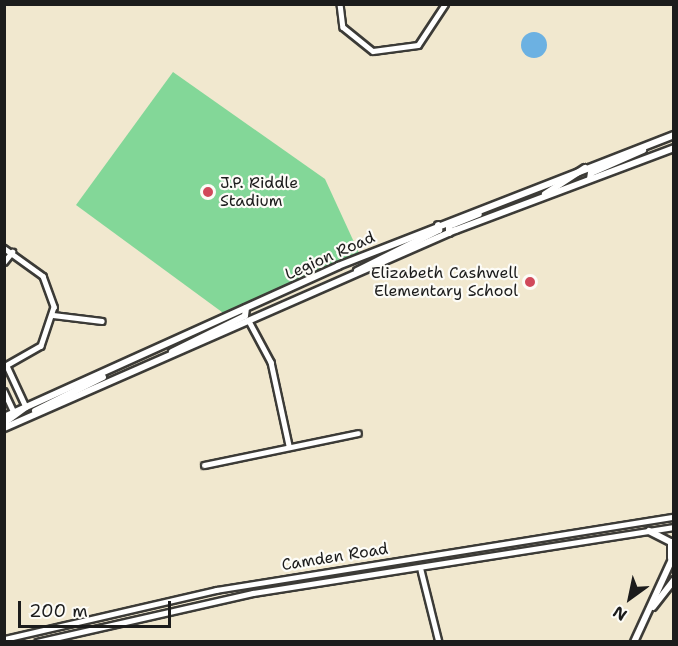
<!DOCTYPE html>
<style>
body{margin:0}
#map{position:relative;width:678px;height:646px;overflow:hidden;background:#f1e8cf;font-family:"Shantell Sans",sans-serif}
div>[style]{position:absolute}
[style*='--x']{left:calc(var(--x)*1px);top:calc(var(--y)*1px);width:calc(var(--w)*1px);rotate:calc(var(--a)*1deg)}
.green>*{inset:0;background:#83d798}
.water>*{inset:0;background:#6cb1e2}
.round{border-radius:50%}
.roads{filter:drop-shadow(2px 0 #3c3b37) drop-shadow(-2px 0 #3c3b37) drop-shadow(0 2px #3c3b37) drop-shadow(0 -2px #3c3b37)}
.minor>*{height:4.5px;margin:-2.25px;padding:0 2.25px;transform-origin:2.25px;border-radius:2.25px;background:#fff}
.tertiary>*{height:5px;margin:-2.5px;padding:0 2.5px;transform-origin:2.5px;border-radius:2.5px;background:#fff}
.secondary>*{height:6px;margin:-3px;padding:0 3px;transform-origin:3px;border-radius:3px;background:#fff}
.dots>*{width:16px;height:16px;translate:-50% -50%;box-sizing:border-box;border:3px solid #fdfcf7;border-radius:50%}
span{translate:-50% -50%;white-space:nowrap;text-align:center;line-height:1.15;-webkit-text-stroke:4.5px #fdfcf7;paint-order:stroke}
.poi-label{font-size:16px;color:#1c1c1c}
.left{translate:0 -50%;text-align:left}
.right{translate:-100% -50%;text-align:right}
.street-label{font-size:16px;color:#1c1c1c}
.frame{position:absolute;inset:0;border:6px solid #1c1c1c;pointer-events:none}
.north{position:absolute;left:600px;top:568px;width:60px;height:60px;-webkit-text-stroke:4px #fdfcf7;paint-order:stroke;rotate:213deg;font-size:16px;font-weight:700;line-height:24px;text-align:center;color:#1c1c1c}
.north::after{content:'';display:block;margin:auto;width:21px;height:27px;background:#1c1c1c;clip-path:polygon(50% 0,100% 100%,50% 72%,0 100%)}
.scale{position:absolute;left:18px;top:601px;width:153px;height:27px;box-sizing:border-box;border:3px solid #1c1c1c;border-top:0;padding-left:8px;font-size:18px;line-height:21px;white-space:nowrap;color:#1c1c1c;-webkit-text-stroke:4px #fdfcf7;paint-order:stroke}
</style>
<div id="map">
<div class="green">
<div style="clip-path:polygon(173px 72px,325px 179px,359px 253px,226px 315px,76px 205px)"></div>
</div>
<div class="water">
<div class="round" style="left:521px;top:32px;width:26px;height:26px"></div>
</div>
<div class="roads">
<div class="minor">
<div style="--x:340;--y:4;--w:23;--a:83"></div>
<div style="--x:343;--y:27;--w:38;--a:39"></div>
<div style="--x:373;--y:51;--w:45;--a:-7.6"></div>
<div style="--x:418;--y:45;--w:49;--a:-56.6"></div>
<div style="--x:4;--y:248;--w:48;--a:35.7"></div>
<div style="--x:43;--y:276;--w:33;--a:70"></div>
<div style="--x:54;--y:307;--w:41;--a:108.4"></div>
<div style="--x:41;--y:346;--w:43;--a:150.4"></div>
<div style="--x:4;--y:262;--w:13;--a:-51"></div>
<div style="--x:53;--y:315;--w:49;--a:7"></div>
<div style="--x:249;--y:321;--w:47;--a:61.8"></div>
<div style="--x:271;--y:362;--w:85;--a:77.8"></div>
<div style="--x:7;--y:366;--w:45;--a:65.1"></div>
<div style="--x:4;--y:391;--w:23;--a:65"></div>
<div style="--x:204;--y:465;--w:157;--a:-11.7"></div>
<div style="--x:421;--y:570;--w:74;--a:76"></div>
</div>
<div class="tertiary">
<div style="--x:4;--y:639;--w:218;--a:-13"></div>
<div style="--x:216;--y:590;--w:464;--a:-9.1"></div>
<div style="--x:37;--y:642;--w:221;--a:-12.8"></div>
<div style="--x:253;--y:593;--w:426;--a:-8.9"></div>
</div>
<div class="secondary">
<div style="--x:590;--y:179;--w:6;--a:-81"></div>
<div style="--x:591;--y:173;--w:57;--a:-23.9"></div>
<div style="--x:545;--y:194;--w:48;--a:-33"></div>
<div style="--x:449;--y:233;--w:7;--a:-90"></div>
<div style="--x:449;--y:226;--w:32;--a:-22"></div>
<div style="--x:357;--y:271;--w:92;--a:-26.6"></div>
<div style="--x:439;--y:230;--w:5;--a:-101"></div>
<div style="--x:172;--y:352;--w:81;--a:-26.3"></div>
<div style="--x:245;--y:316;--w:8;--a:-83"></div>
<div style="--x:35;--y:411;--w:76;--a:-26.6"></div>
<div style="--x:4;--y:417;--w:367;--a:-24.3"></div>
<div style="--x:338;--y:266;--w:361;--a:-21.3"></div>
<div style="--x:4;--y:423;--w:27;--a:-36"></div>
<div style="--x:4;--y:428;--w:493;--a:-23.7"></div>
<div style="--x:456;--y:230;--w:233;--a:-20.6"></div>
<div style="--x:649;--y:531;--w:25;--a:27"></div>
<div style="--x:671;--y:542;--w:16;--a:90"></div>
<div style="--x:653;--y:607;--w:34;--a:-52"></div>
<div style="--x:634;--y:642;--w:96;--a:-65.3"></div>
</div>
</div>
<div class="dots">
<div style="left:208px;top:192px;background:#d1495b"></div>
<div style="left:530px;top:282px;background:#d1495b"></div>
</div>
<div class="poi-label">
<span class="left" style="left:220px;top:192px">J.P. Riddle<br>Stadium</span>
<span class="right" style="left:518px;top:282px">Elizabeth Cashwell<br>Elementary School</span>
</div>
<div class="street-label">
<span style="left:330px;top:256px;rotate:-24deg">Legion Road</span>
<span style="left:335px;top:557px;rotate:-9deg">Camden Road</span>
</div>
<div class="frame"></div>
<div class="north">N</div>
<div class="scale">200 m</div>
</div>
